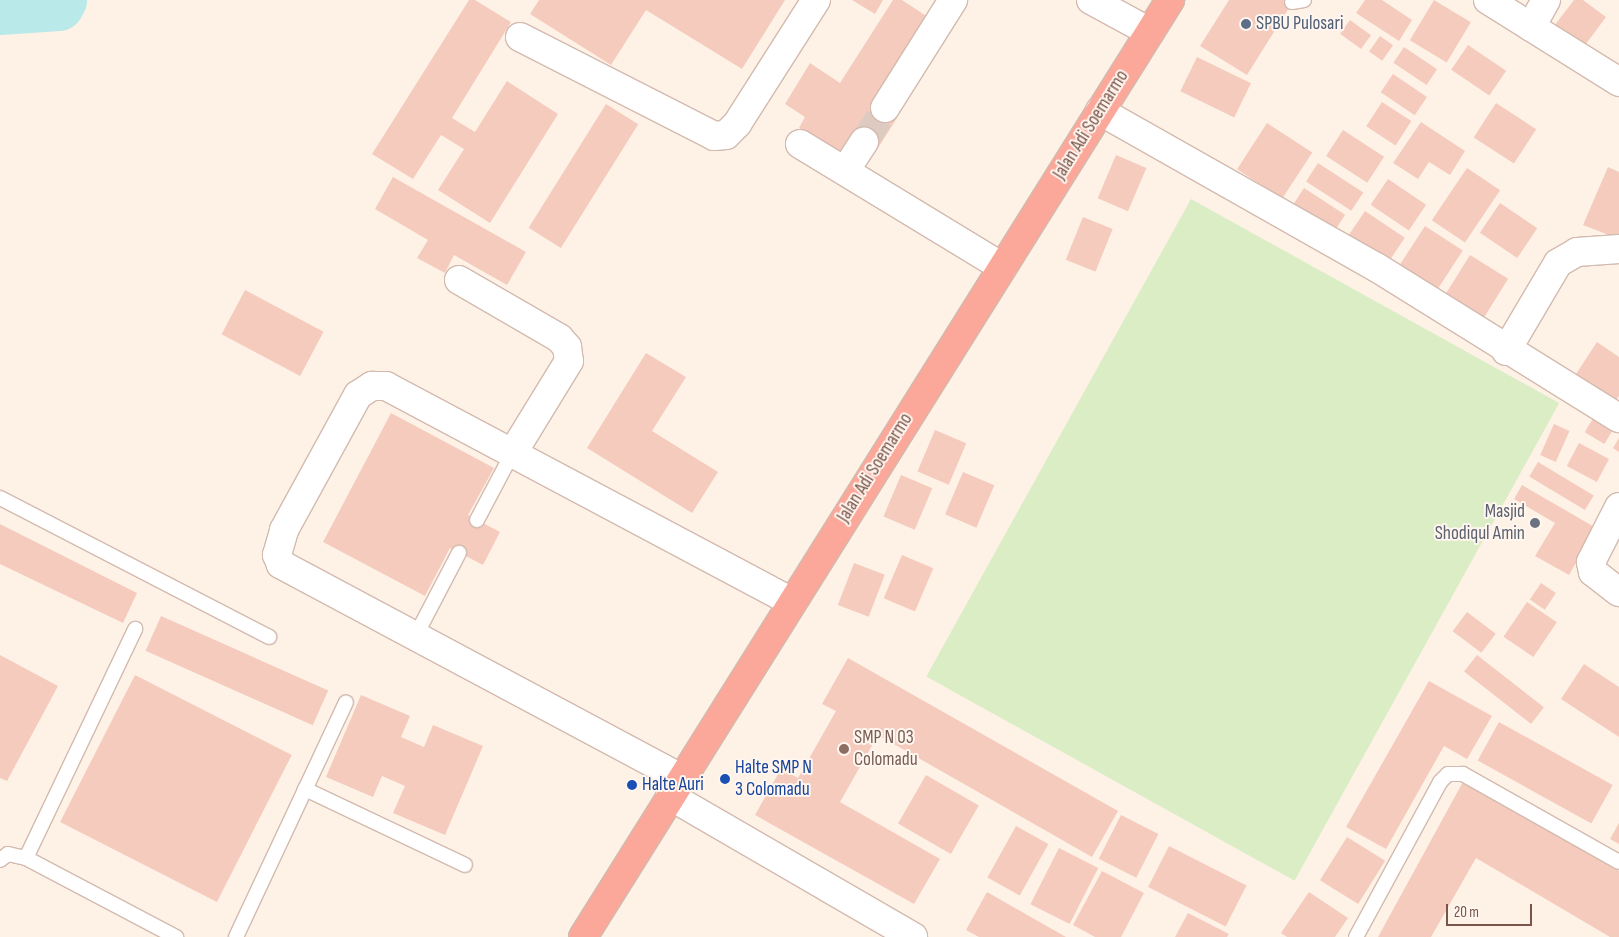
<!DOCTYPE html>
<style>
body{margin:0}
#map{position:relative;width:1619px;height:937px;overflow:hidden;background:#fef2e7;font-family:"Sofia Sans Condensed",sans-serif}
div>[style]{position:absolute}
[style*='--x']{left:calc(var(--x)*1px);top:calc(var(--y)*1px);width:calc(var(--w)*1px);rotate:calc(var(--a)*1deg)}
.green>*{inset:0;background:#daedc4;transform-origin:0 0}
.river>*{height:51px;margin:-25.5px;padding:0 25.5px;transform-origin:25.5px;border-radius:25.5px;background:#bae9e9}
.building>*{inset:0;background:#f5cbbd;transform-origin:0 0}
.street-tunnel>*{height:28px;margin-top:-14px;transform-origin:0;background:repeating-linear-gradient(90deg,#ddcac0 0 28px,transparent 0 42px)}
.roads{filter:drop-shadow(1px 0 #d3baae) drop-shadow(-1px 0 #d3baae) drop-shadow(0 1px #d3baae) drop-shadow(0 -1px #d3baae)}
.lane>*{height:14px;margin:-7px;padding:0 7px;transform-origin:7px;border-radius:7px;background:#fff}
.street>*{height:28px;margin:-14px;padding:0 14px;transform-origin:14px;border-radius:14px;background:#fff}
.highway>*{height:28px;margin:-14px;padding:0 14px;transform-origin:14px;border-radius:14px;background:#fba79a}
.dots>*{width:14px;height:14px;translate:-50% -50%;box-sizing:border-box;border:2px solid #fff6ef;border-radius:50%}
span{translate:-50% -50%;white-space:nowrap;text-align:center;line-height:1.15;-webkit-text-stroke:4px #fff6ef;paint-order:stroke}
.service-label{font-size:19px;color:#4e5e75}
.left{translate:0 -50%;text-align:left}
.street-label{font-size:19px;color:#7a5449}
.worship-label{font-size:19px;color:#5b616d}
.right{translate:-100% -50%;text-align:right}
.education-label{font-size:19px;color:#785e54}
.transit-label{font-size:19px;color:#164399}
.scale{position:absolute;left:1446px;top:904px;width:86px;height:22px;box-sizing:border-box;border:2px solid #7a5449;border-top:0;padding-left:6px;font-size:15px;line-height:18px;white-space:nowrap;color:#7a5449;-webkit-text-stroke:4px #fff6ef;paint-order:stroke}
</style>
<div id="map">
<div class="green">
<div style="left:1191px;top:199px;width:421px;height:546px;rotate:29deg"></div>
</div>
<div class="river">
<div style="--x:0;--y:9;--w:58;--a:-3.9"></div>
<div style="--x:58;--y:5;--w:6;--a:-59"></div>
</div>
<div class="building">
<div style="clip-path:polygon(469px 0,475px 0,511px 22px,452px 118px,475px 132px,507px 81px,558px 114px,490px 223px,438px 190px,464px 149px,441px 135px,413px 179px,372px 154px)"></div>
<div style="clip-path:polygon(539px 0,785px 0,742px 69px,646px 10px,611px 65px,530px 14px)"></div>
<div style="clip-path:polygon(852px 0,883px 0,875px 14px)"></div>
<div style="clip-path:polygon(893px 0,902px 0,931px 19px,876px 105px,897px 118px,878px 148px,857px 136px,844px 156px,799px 128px,805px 117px,785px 104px,810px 63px,840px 83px)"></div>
<div style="clip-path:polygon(1229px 0,1294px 0,1247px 75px,1200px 46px)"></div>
<div style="clip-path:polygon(1365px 0,1382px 0,1412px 20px,1399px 41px,1356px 13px)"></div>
<div style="left:1434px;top:0;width:43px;height:47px;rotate:31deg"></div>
<div style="clip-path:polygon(1574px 0,1583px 0,1606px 17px,1583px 48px,1554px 26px)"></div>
<div style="left:1350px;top:20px;width:26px;height:17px;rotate:36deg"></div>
<div style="left:1380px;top:36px;width:16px;height:19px;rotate:35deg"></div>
<div style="left:1468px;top:45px;width:46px;height:30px;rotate:34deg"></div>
<div style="left:1404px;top:47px;width:40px;height:19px;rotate:34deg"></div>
<div style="left:1197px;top:57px;width:60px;height:38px;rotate:26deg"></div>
<div style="left:1393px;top:74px;width:41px;height:22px;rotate:34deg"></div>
<div style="left:1382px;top:102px;width:35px;height:29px;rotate:33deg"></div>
<div style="left:1496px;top:103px;width:48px;height:41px;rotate:33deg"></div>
<div style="left:606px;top:104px;width:38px;height:146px;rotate:32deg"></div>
<div style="clip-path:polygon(1421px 122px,1465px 151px,1450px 175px,1429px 162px,1418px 179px,1393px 163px)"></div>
<div style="left:1267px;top:123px;width:54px;height:55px;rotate:33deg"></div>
<div style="left:1343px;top:130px;width:49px;height:31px;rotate:33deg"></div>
<div style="left:1116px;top:155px;width:33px;height:47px;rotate:23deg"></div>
<div style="left:1318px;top:163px;width:54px;height:22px;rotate:33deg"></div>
<div style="clip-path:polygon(1608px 167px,1619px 172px,1619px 239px,1583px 225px)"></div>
<div style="left:1467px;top:168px;width:40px;height:63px;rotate:34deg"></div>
<div style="clip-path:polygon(393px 177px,526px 252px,507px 285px,454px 255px,445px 273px,417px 258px,428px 240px,375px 209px)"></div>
<div style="left:1388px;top:179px;width:46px;height:31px;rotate:34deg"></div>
<div style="left:1304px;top:188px;width:49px;height:20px;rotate:33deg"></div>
<div style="left:1500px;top:203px;width:45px;height:36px;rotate:34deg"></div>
<div style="left:1365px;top:211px;width:48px;height:29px;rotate:34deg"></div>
<div style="left:1083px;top:217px;width:32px;height:46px;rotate:22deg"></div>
<div style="left:1425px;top:226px;width:45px;height:50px;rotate:33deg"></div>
<div style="left:1470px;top:255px;width:45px;height:51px;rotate:32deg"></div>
<div style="left:245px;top:290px;width:89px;height:50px;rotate:28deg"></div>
<div style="clip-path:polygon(1597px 342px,1619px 357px,1619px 396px,1614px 403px,1574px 377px)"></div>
<div style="clip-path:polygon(646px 353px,686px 377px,652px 431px,718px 472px,692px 513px,587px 448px)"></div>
<div style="clip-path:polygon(391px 413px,494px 468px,468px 515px,500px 532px,483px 565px,450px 548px,425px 596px,323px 542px)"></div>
<div style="left:1595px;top:415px;width:23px;height:20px;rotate:31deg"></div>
<div style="left:1554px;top:424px;width:17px;height:34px;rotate:24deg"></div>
<div style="left:935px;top:430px;width:34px;height:45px;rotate:23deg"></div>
<div style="clip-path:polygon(1619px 438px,1619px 452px,1613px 448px)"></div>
<div style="left:1579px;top:443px;width:34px;height:26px;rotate:28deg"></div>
<div style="left:1538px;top:462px;width:65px;height:17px;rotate:31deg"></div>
<div style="left:963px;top:472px;width:34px;height:46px;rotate:23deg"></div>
<div style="left:901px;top:475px;width:34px;height:45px;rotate:23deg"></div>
<div style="clip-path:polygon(1522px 485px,1596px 528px,1569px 575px,1535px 556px,1555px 523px,1514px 499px)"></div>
<div style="clip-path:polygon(0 524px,137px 593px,123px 623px,0 564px)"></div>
<div style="left:902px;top:555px;width:34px;height:47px;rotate:23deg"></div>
<div style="left:854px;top:563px;width:33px;height:45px;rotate:21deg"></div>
<div style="left:1541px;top:583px;width:18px;height:20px;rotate:34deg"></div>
<div style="left:1527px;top:602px;width:36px;height:42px;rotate:34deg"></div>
<div style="left:1467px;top:612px;width:36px;height:24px;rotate:37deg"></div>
<div style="left:161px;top:616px;width:183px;height:38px;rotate:24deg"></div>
<div style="clip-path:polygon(0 655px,58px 686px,7px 781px,0 778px)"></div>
<div style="left:1477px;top:655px;width:85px;height:21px;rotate:38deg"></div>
<div style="clip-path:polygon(848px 658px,1118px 811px,1092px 857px,878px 735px,840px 802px,940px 859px,914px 904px,755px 815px,781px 769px,798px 778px,836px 711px,822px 704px)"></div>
<div style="clip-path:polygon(1584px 664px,1619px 687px,1619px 737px,1561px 699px)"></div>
<div style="left:135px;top:675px;width:176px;height:165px;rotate:27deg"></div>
<div style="clip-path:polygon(1429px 681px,1492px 716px,1467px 759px,1444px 746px,1386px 849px,1346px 827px)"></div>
<div style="clip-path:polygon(361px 695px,410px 716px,401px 737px,424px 747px,433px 725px,483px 746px,445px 835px,393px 813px,405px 786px,382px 776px,373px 797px,326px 777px)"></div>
<div style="left:1499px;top:722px;width:130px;height:44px;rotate:29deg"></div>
<div style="left:926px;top:775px;width:61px;height:56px;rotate:30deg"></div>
<div style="clip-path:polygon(1464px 780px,1619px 871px,1619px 937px,1610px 937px,1476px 858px,1431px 937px,1378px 937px)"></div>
<div style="left:1121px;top:815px;width:42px;height:49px;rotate:27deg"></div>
<div style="clip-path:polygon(1619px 823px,1619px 844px,1610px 839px)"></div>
<div style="left:1016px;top:826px;width:37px;height:59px;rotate:29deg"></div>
<div style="left:1347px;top:837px;width:45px;height:51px;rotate:32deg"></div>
<div style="left:1169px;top:846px;width:87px;height:46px;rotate:27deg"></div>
<div style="left:1059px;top:848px;width:44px;height:63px;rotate:27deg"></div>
<div style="clip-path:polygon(1102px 871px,1144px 893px,1121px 937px,1095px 937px,1073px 925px)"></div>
<div style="clip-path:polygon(987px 892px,1066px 937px,979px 937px,966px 930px)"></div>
<div style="clip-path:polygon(1309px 892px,1348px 918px,1335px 937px,1287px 937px,1281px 933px)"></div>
<div style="clip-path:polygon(1188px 913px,1229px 934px,1227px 937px,1175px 937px)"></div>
</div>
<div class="street-tunnel">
<div style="--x:864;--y:142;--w:40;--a:-58"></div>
</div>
<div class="roads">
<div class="lane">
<div style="--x:1292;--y:2;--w:12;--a:-9"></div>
<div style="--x:0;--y:498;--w:303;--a:27.3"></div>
<div style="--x:477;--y:520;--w:75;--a:-62.1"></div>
<div style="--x:415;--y:637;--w:95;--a:-62.4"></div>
<div style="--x:305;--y:789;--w:177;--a:25.4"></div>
<div style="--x:26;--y:858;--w:254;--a:-64.5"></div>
<div style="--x:0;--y:860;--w:10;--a:-37"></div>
<div style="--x:8;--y:854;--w:18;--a:13"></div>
<div style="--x:26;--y:858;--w:170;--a:27.8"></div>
<div style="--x:236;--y:937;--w:259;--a:-64.9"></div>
<div style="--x:1356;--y:937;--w:176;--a:-61.5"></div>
<div style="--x:1440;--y:782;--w:11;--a:-45"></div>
<div style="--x:1448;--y:774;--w:15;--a:0"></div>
<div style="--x:1463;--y:774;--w:179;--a:29.4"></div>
</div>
<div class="street">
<div style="--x:1091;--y:0;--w:67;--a:28.5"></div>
<div style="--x:1488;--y:0;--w:155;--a:32"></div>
<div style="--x:1531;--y:27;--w:31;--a:-61"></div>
<div style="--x:520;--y:37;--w:218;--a:27"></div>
<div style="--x:714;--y:136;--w:12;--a:-5"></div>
<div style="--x:726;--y:135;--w:16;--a:-45"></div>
<div style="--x:737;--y:124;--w:147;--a:-57.5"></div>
<div style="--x:885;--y:108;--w:128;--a:-57.8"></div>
<div style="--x:1100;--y:111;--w:317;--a:29.5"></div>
<div style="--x:1376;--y:267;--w:286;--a:31.9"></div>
<div style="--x:800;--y:144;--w:237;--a:31.3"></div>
<div style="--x:845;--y:171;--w:35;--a:-57"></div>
<div style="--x:459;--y:280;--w:116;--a:30.1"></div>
<div style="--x:559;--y:338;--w:12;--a:48"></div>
<div style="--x:567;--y:347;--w:14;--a:82"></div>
<div style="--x:569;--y:361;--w:109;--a:121.5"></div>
<div style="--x:1506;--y:351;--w:102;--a:-59.4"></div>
<div style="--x:1558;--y:263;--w:22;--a:-30"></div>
<div style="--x:1577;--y:252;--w:42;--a:-4.1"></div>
<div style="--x:1619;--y:507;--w:62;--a:117"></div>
<div style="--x:1591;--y:562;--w:10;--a:79"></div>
<div style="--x:1593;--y:572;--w:33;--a:38"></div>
<div style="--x:681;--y:778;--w:454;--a:-151.9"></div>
<div style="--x:281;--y:564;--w:10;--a:-114"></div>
<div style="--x:277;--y:555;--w:26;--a:-74"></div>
<div style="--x:284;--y:530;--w:154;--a:-61.3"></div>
<div style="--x:358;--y:395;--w:17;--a:-33"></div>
<div style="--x:372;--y:386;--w:14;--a:0"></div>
<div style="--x:386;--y:386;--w:459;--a:28"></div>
<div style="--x:670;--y:796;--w:281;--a:30.1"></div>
</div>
<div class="highway">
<div style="--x:583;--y:937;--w:1106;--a:-57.93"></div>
</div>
</div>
<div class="dots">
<div style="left:1246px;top:24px;background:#5c6f8a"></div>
<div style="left:1535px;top:523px;background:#6b7280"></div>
<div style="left:844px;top:749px;background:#8d6e63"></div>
<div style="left:725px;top:779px;background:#1a4fb4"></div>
<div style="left:632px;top:785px;background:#1a4fb4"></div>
</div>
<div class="service-label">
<span class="left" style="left:1256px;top:24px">SPBU Pulosari</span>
</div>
<div class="street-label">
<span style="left:1091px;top:125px;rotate:-58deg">Jalan Adi Soemarmo</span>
<span style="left:875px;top:468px;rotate:-58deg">Jalan Adi Soemarmo</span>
</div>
<div class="worship-label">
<span class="right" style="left:1525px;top:523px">Masjid<br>Shodiqul Amin</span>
</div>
<div class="education-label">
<span class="left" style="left:854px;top:749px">SMP N 03<br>Colomadu</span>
</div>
<div class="transit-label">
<span class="left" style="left:735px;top:779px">Halte SMP N<br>3 Colomadu</span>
<span class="left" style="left:642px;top:785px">Halte Auri</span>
</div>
<div class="scale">20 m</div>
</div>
